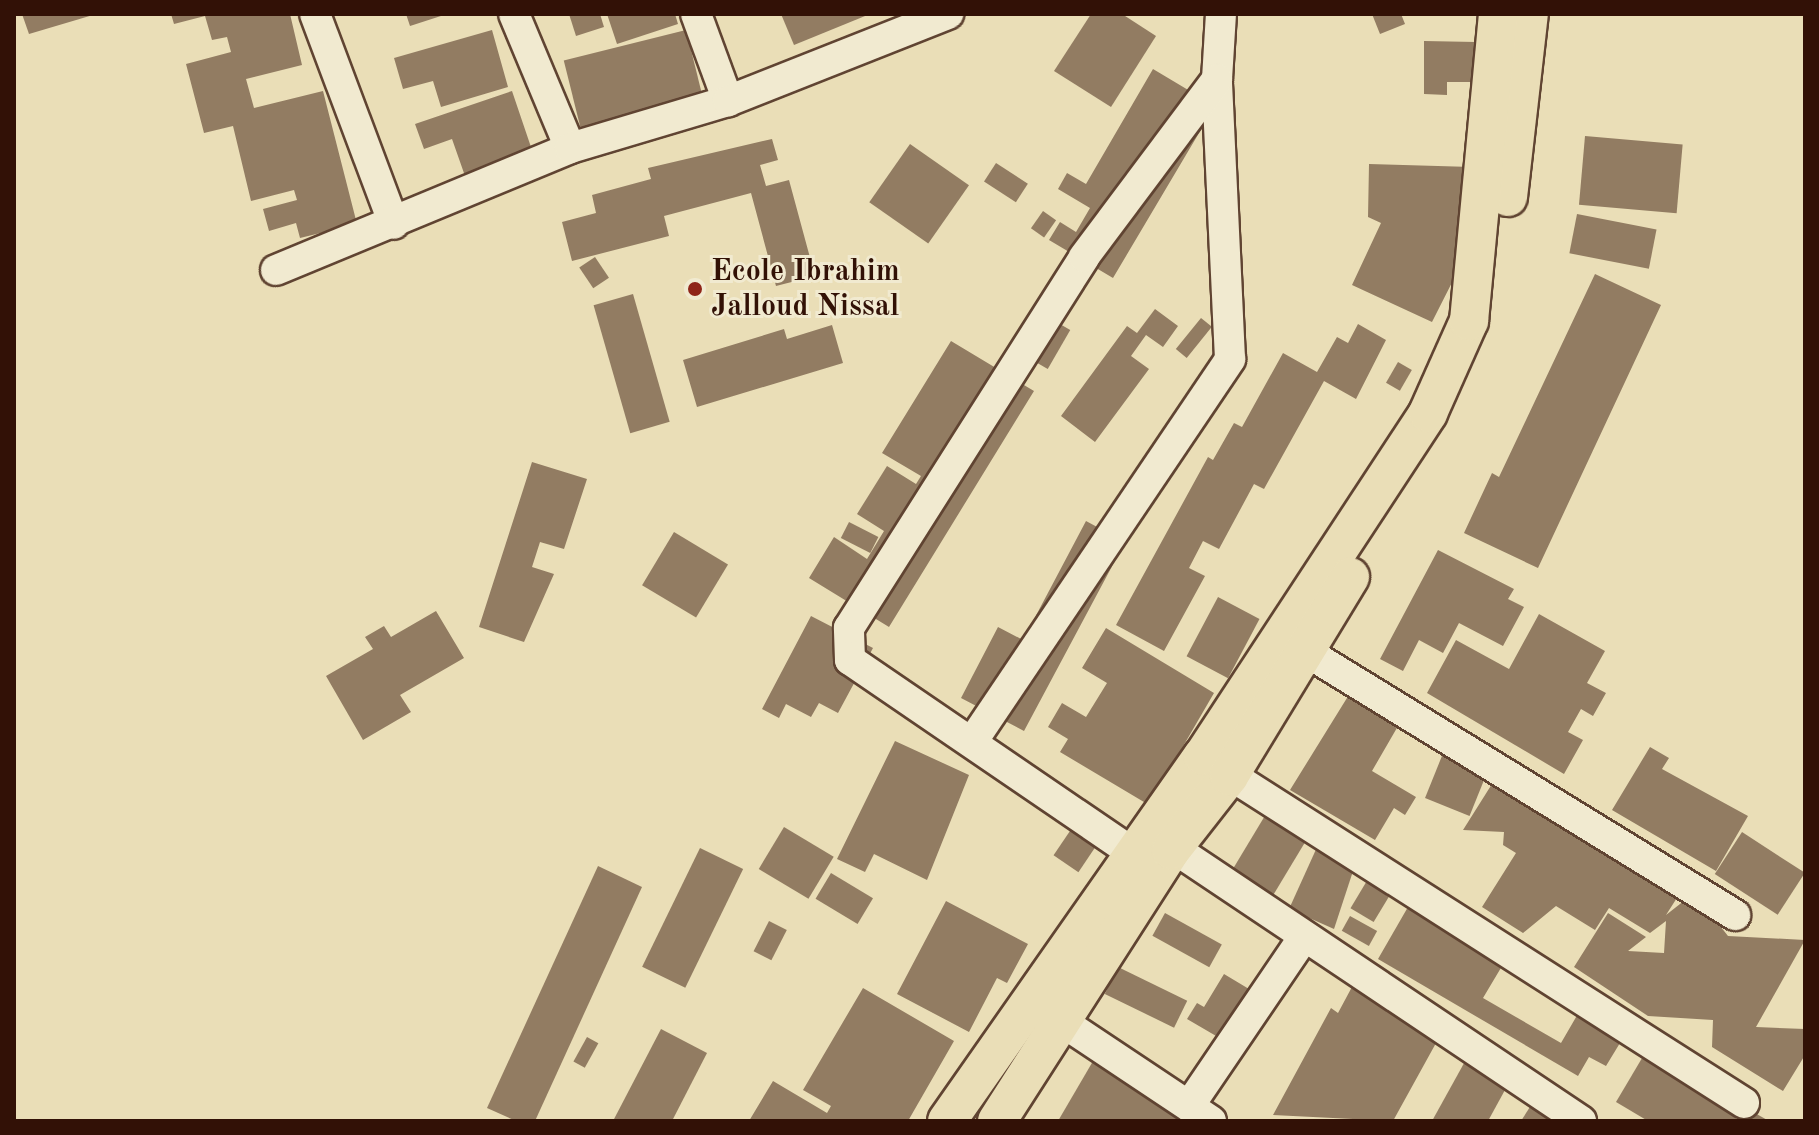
<!DOCTYPE html>
<style>
body{margin:0}
#map{position:relative;width:1819px;height:1135px;overflow:hidden;background:#eadeb7;font-family:"Old Standard TT",serif}
div>[style]{position:absolute}
[style*='--x']{left:calc(var(--x)*1px);top:calc(var(--y)*1px);width:calc(var(--w)*1px);rotate:calc(var(--a)*1deg)}
.building>*{inset:0;background:#927c62;transform-origin:0 0}
.roads{filter:drop-shadow(2px 0 #604432) drop-shadow(-2px 0 #604432) drop-shadow(0 2px #604432) drop-shadow(0 -2px #604432)}
.minor>*{height:30px;margin:-15px;padding:0 15px;transform-origin:15px;border-radius:15px;background:#f1ead0}
.major>*{height:38px;margin:-19px;padding:0 19px;transform-origin:19px;border-radius:19px;background:#eadeb7}
.dots>*{width:22px;height:22px;translate:-50% -50%;box-sizing:border-box;border:4px solid #f1ead0;border-radius:50%}
span{translate:-50% -50%;white-space:nowrap;text-align:center;line-height:1.15;-webkit-text-stroke:6px #f1ead0;paint-order:stroke}
.poi-label{font-size:30px;color:#321106;font-weight:700}
.left{translate:0 -50%;text-align:left}
.frame{position:absolute;inset:0;border:16px solid #321106;pointer-events:none}
</style>
<div id="map">
<div class="building">
<div style="clip-path:polygon(22px 14px,93px 14px,93px 15px,29px 34px)"></div>
<div style="clip-path:polygon(171px 14px,290px 14px,302px 65px,246px 79px,254px 108px,323px 91px,357px 224px,300px 238px,296px 223px,269px 231px,263px 209px,297px 200px,294px 190px,251px 201px,233px 126px,204px 133px,186px 64px,231px 52px,227px 37px,212px 40px,205px 16px,174px 24px)"></div>
<div style="clip-path:polygon(406px 14px,444px 14px,444px 15px,410px 26px)"></div>
<div style="clip-path:polygon(569px 14px,600px 14px,604px 27px,576px 36px)"></div>
<div style="clip-path:polygon(607px 14px,675px 14px,678px 24px,617px 44px)"></div>
<div style="clip-path:polygon(781px 14px,870px 14px,794px 45px)"></div>
<div style="clip-path:polygon(1091px 14px,1122px 14px,1156px 36px,1111px 107px,1054px 71px)"></div>
<div style="clip-path:polygon(1372px 14px,1401px 14px,1405px 24px,1380px 34px)"></div>
<div style="clip-path:polygon(492px 30px,508px 87px,441px 107px,433px 81px,403px 89px,394px 58px)"></div>
<div style="left:686px;top:30px;width:74px;height:126px;rotate:76deg"></div>
<div style="clip-path:polygon(1424px 41px,1476px 42px,1476px 82px,1447px 82px,1447px 95px,1424px 94px)"></div>
<div style="clip-path:polygon(1153px 69px,1215px 106px,1113px 278px,1049px 240px,1060px 222px,1076px 232px,1090px 208px,1058px 189px,1067px 173px,1086px 184px)"></div>
<div style="clip-path:polygon(512px 91px,533px 153px,465px 176px,452px 139px,424px 149px,415px 124px)"></div>
<div style="left:1585px;top:136px;width:98px;height:69px;rotate:5deg"></div>
<div style="clip-path:polygon(772px 139px,778px 160px,760px 165px,766px 186px,789px 180px,815px 276px,776px 286px,751px 193px,664px 216px,669px 236px,572px 261px,562px 222px,596px 213px,592px 195px,651px 179px,648px 168px)"></div>
<div style="left:910px;top:144px;width:72px;height:71px;rotate:35deg"></div>
<div style="left:996px;top:163px;width:38px;height:22px;rotate:33deg"></div>
<div style="clip-path:polygon(1369px 164px,1472px 167px,1471px 245px,1432px 322px,1352px 285px,1381px 223px,1368px 217px)"></div>
<div style="left:1043px;top:211px;width:16px;height:21px;rotate:35deg"></div>
<div style="left:1577px;top:214px;width:81px;height:40px;rotate:11deg"></div>
<div style="left:595px;top:257px;width:25px;height:19px;rotate:56deg"></div>
<div style="clip-path:polygon(1595px 274px,1661px 305px,1538px 568px,1464px 533px,1492px 473px,1499px 477px)"></div>
<div style="left:633px;top:294px;width:133px;height:41px;rotate:74deg"></div>
<div style="clip-path:polygon(1155px 309px,1178px 326px,1163px 347px,1146px 335px,1131px 356px,1149px 369px,1095px 442px,1061px 416px,1127px 326px,1137px 333px)"></div>
<div style="left:1046px;top:316px;width:28px;height:45px;rotate:30deg"></div>
<div style="left:1201px;top:318px;width:14px;height:40px;rotate:39deg"></div>
<div style="clip-path:polygon(1358px 324px,1386px 340px,1356px 399px,1324px 381px,1264px 489px,1254px 484px,1219px 549px,1203px 541px,1189px 568px,1205px 576px,1164px 651px,1116px 625px,1208px 457px,1213px 460px,1234px 423px,1242px 427px,1283px 353px,1317px 372px,1337px 337px,1348px 343px)"></div>
<div style="clip-path:polygon(832px 325px,843px 363px,697px 407px,683px 360px,784px 329px,787px 339px)"></div>
<div style="clip-path:polygon(951px 341px,1034px 391px,889px 627px,809px 578px,834px 537px,867px 559px,884px 531px,857px 514px,887px 466px,916px 484px,921px 476px,882px 453px)"></div>
<div style="left:1398px;top:362px;width:16px;height:24px;rotate:30deg"></div>
<div style="clip-path:polygon(532px 462px,587px 479px,564px 549px,540px 542px,532px 567px,554px 574px,524px 642px,479px 627px)"></div>
<div style="clip-path:polygon(1086px 521px,1125px 542px,1024px 731px,961px 698px,998px 627px,1023px 640px)"></div>
<div style="left:849px;top:522px;width:33px;height:18px;rotate:27deg"></div>
<div style="left:674px;top:532px;width:63px;height:62px;rotate:31deg"></div>
<div style="clip-path:polygon(1438px 550px,1514px 589px,1508px 599px,1524px 607px,1503px 646px,1459px 623px,1443px 653px,1419px 640px,1403px 671px,1380px 659px)"></div>
<div style="left:1218px;top:597px;width:47px;height:67px;rotate:28deg"></div>
<div style="clip-path:polygon(436px 611px,464px 658px,400px 695px,411px 712px,363px 740px,326px 676px,373px 649px,365px 637px,384px 626px,391px 637px)"></div>
<div style="clip-path:polygon(1539px 614px,1605px 651px,1587px 683px,1606px 693px,1593px 716px,1581px 709px,1568px 732px,1583px 740px,1564px 774px,1427px 693px,1456px 640px,1509px 669px)"></div>
<div style="clip-path:polygon(811px 616px,873px 648px,838px 713px,819px 703px,811px 717px,786px 704px,779px 718px,762px 709px)"></div>
<div style="clip-path:polygon(1106px 628px,1214px 693px,1149px 805px,1060px 752px,1068px 739px,1048px 727px,1062px 703px,1086px 717px,1107px 683px,1082px 668px)"></div>
<div style="clip-path:polygon(1355px 685px,1405px 714px,1372px 771px,1416px 797px,1405px 815px,1394px 808px,1375px 840px,1290px 790px)"></div>
<div style="clip-path:polygon(895px 741px,969px 775px,927px 880px,874px 854px,865px 872px,837px 859px)"></div>
<div style="left:1446px;top:746px;width:48px;height:56px;rotate:22deg"></div>
<div style="clip-path:polygon(1650px 747px,1669px 758px,1662px 769px,1748px 816px,1716px 871px,1612px 810px)"></div>
<div style="clip-path:polygon(1497px 776px,1682px 890px,1666px 915px,1694px 893px,1728px 936px,1805px 940px,1756px 1027px,1805px 1029px,1805px 1055px,1783px 1091px,1712px 1047px,1713px 1020px,1648px 1016px,1574px 967px,1608px 913px,1646px 937px,1628px 951px,1664px 953px,1666px 921px,1650px 933px,1609px 908px,1595px 930px,1556px 906px,1523px 933px,1482px 907px,1516px 853px,1503px 845px,1504px 832px,1463px 830px)"></div>
<div style="left:1269px;top:809px;width:48px;height:71px;rotate:31deg"></div>
<div style="left:784px;top:827px;width:58px;height:49px;rotate:31deg"></div>
<div style="left:1072px;top:828px;width:30px;height:33px;rotate:34deg"></div>
<div style="left:1742px;top:832px;width:75px;height:50px;rotate:33deg"></div>
<div style="clip-path:polygon(1318px 845px,1356px 862px,1334px 929px,1289px 909px)"></div>
<div style="left:700px;top:848px;width:48px;height:132px;rotate:26deg"></div>
<div style="clip-path:polygon(598px 866px,642px 887px,535px 1121px,516px 1121px,487px 1108px)"></div>
<div style="left:831px;top:873px;width:49px;height:30px;rotate:31deg"></div>
<div style="left:1368px;top:879px;width:27px;height:34px;rotate:31deg"></div>
<div style="clip-path:polygon(1412px 900px,1508px 956px,1483px 998px,1561px 1043px,1579px 1012px,1623px 1038px,1606px 1066px,1589px 1057px,1578px 1076px,1378px 959px)"></div>
<div style="clip-path:polygon(946px 901px,1028px 944px,1007px 983px,997px 978px,969px 1032px,897px 994px)"></div>
<div style="left:1165px;top:913px;width:65px;height:26px;rotate:29deg"></div>
<div style="left:1350px;top:916px;width:31px;height:17px;rotate:29deg"></div>
<div style="left:769px;top:921px;width:20px;height:34px;rotate:27deg"></div>
<div style="left:1118px;top:967px;width:77px;height:30px;rotate:26deg"></div>
<div style="clip-path:polygon(1224px 974px,1249px 989px,1223px 1040px,1187px 1019px,1197px 1003px,1204px 1007px)"></div>
<div style="clip-path:polygon(1353px 985px,1441px 1034px,1393px 1121px,1273px 1115px,1331px 1008px,1338px 1013px)"></div>
<div style="clip-path:polygon(863px 988px,954px 1041px,908px 1121px,749px 1121px,773px 1081px,827px 1113px,831px 1106px,803px 1090px)"></div>
<div style="clip-path:polygon(661px 1029px,707px 1053px,672px 1121px,613px 1121px)"></div>
<div style="left:587px;top:1037px;width:13px;height:28px;rotate:29deg"></div>
<div style="clip-path:polygon(1648px 1048px,1745px 1105px,1735px 1121px,1648px 1121px,1616px 1102px)"></div>
<div style="clip-path:polygon(1096px 1056px,1198px 1121px,1058px 1121px)"></div>
<div style="clip-path:polygon(1468px 1056px,1511px 1079px,1488px 1121px,1432px 1121px)"></div>
<div style="clip-path:polygon(1535px 1099px,1570px 1121px,1521px 1121px)"></div>
<div style="clip-path:polygon(1746px 1108px,1769px 1121px,1739px 1121px)"></div>
</div>
<div class="roads">
<div class="minor">
<div style="--x:315;--y:14;--w:224;--a:69.4"></div>
<div style="--x:514;--y:14;--w:145;--a:67.3"></div>
<div style="--x:696;--y:14;--w:93;--a:69.8"></div>
<div style="--x:276;--y:270;--w:318;--a:-22.5"></div>
<div style="--x:570;--y:148;--w:165;--a:-16.6"></div>
<div style="--x:728;--y:101;--w:237;--a:-21.6"></div>
<div style="--x:1287;--y:640;--w:526;--a:31.54"></div>
<div style="--x:972;--y:742;--w:462;--a:-56"></div>
<div style="--x:1230;--y:359;--w:280;--a:-92.7"></div>
<div style="--x:1217;--y:79;--w:65;--a:-86.5"></div>
<div style="--x:1213;--y:764;--w:630;--a:32.55"></div>
<div style="--x:1154;--y:835;--w:514;--a:33.81"></div>
<div style="--x:1130;--y:851;--w:339;--a:-145.7"></div>
<div style="--x:850;--y:660;--w:32;--a:-92"></div>
<div style="--x:849;--y:628;--w:439;--a:-57.6"></div>
<div style="--x:1084;--y:257;--w:222;--a:-53.2"></div>
<div style="--x:1043;--y:1009;--w:202;--a:33.7"></div>
<div style="--x:1189;--y:1106;--w:204;--a:-55.8"></div>
</div>
<div class="major">
<div style="--x:1508;--y:197;--w:184;--a:-83.5"></div>
<div style="--x:947;--y:1121;--w:446;--a:-55"></div>
<div style="--x:1203;--y:756;--w:410;--a:-56.7"></div>
<div style="--x:1428;--y:413;--w:101;--a:-66"></div>
<div style="--x:1469;--y:321;--w:308;--a:-84.6"></div>
<div style="--x:997;--y:1121;--w:322;--a:-57.3"></div>
<div style="--x:1171;--y:850;--w:94;--a:-51.9"></div>
<div style="--x:1229;--y:776;--w:233;--a:-58.7"></div>
</div>
</div>
<div class="dots">
<div style="left:695px;top:289px;background:#8f2418"></div>
</div>
<div class="poi-label">
<span class="left" style="left:711px;top:289px">Ecole Ibrahim<br>Jalloud Nissal</span>
</div>
<div class="frame"></div>
</div>
